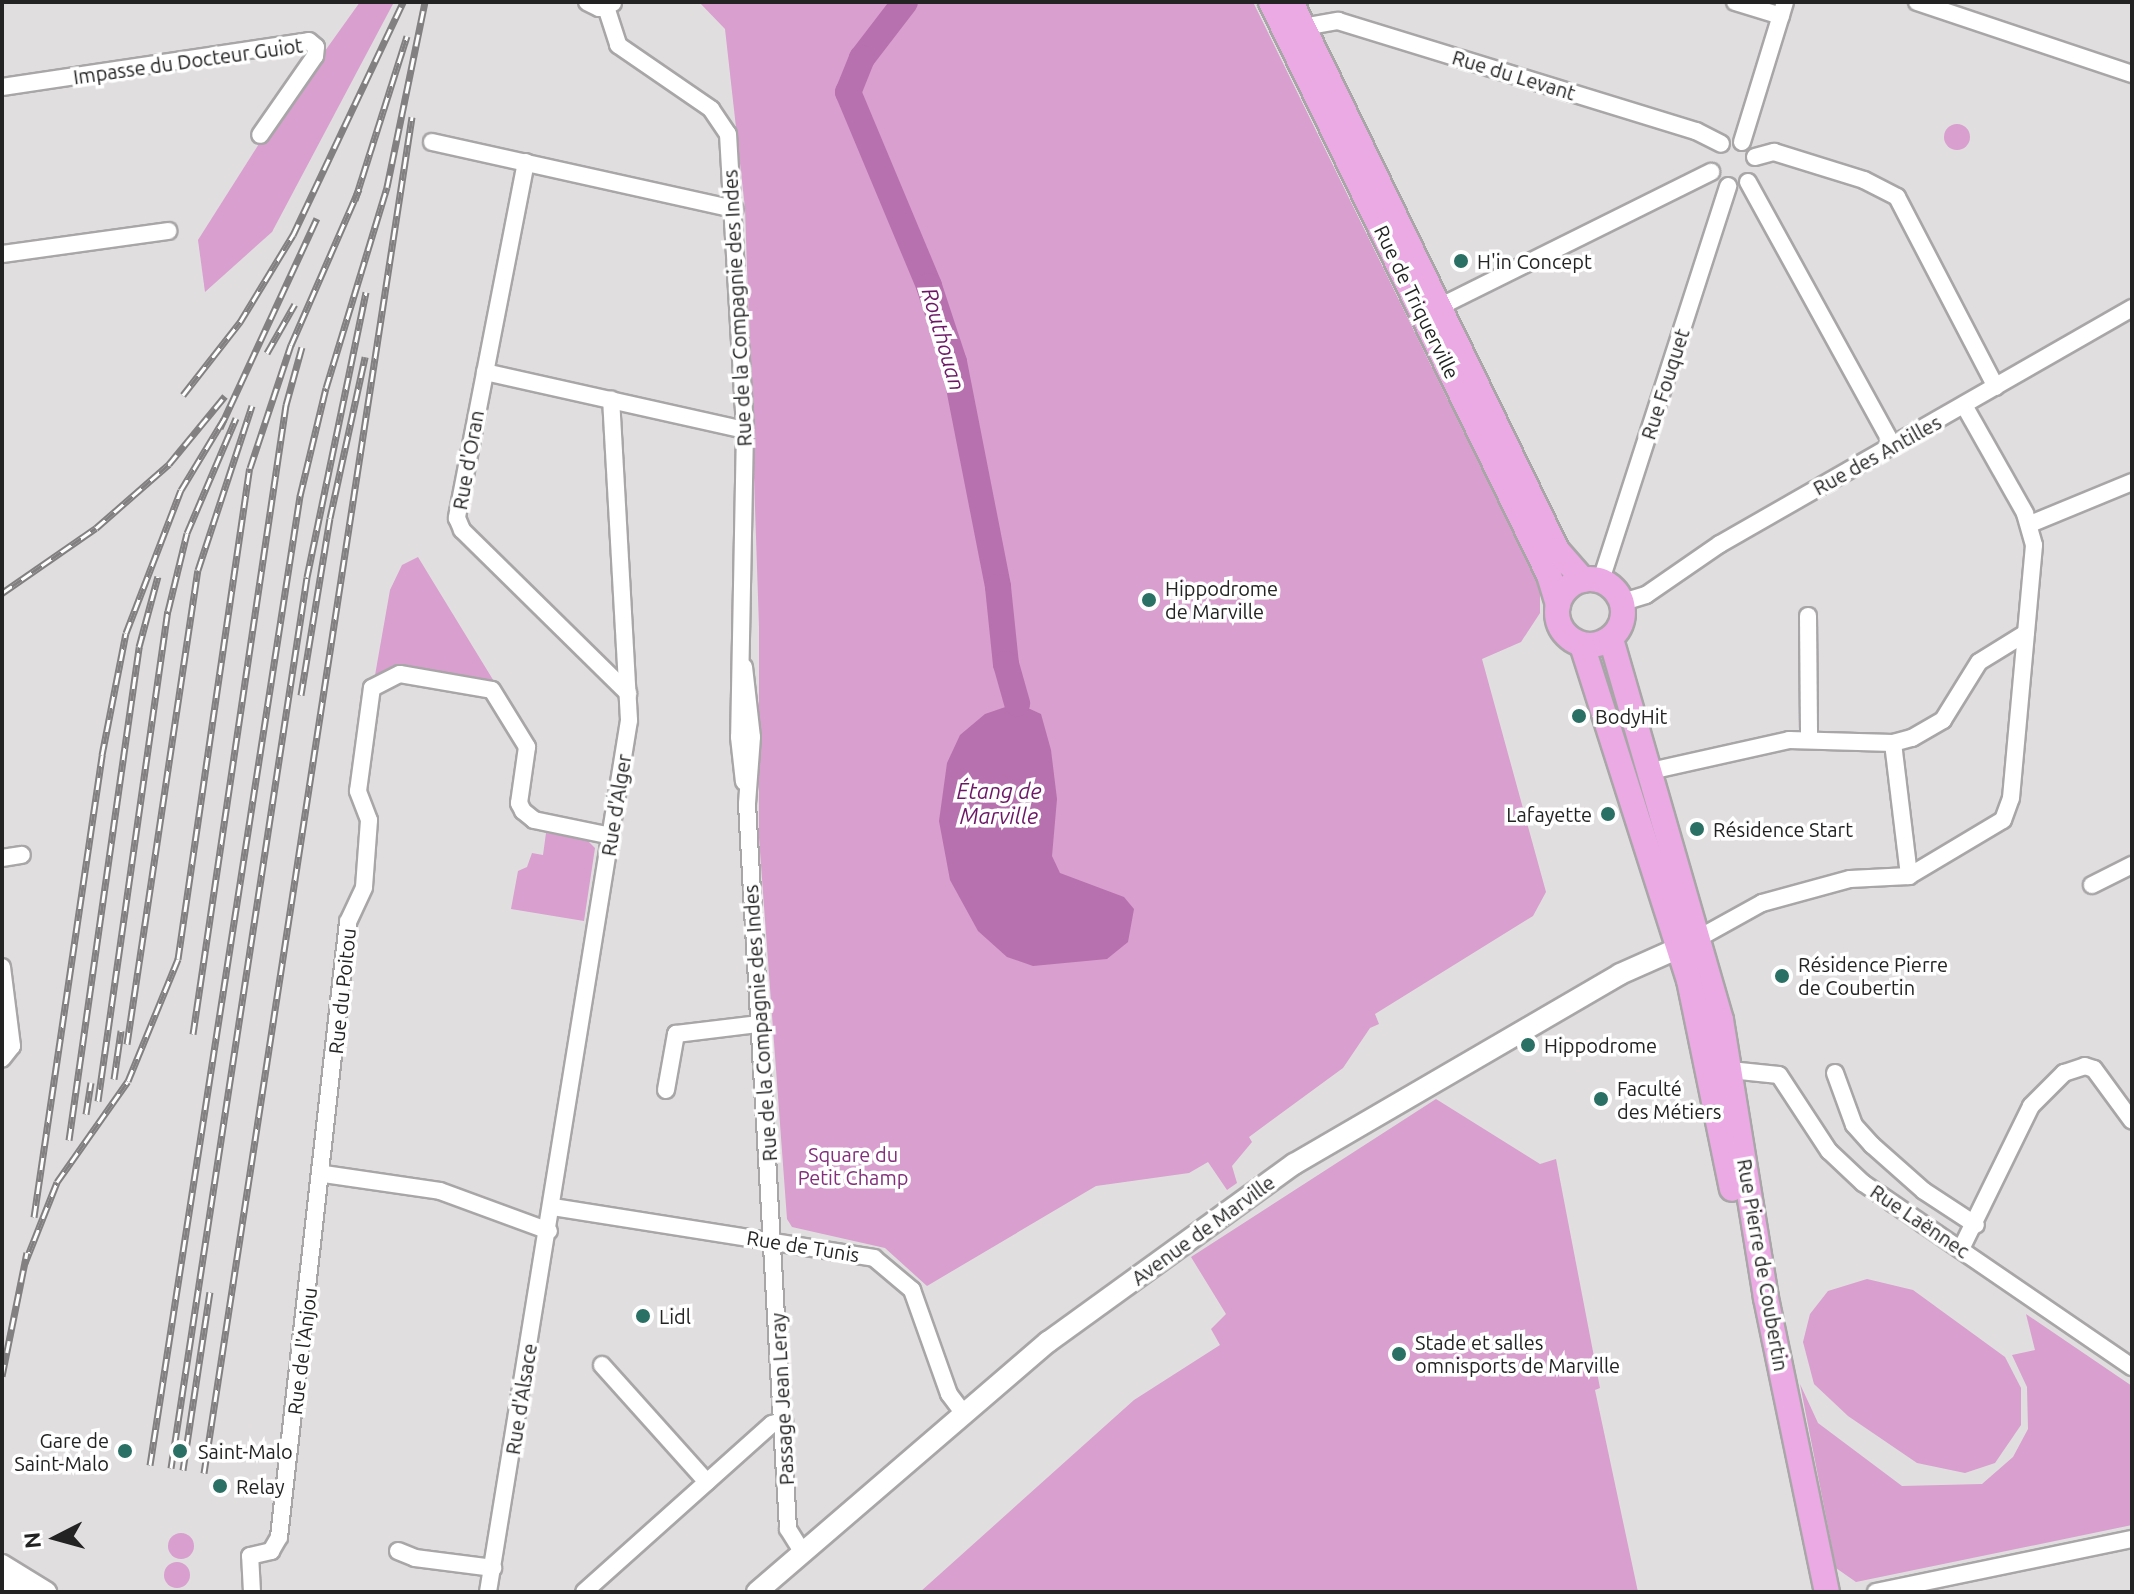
<!DOCTYPE html>
<meta charset="utf-8">
<style>
body{margin:0}
#map{position:relative;width:2134px;height:1594px;overflow:hidden;background:#e1dee0;font-family:Ubuntu,sans-serif}
div>[style]{position:absolute}
[style*='--x']{left:calc(var(--x)*1px);top:calc(var(--y)*1px);width:calc(var(--w)*1px);rotate:calc(var(--a)*1deg)}
.green>*{inset:0;background:#d89fcf}
.round{border-radius:50%}
.water>*{inset:0;background:#b771ae}
.river>*{height:26px;margin:-13px;padding:0 13px;transform-origin:13px;border-radius:13px;background:#b771ae}
.roads{filter:drop-shadow(2px 0 #a9a6a8) drop-shadow(-2px 0 #a9a6a8) drop-shadow(0 2px #a9a6a8) drop-shadow(0 -2px #a9a6a8)}
.minor>*{height:16px;margin:-8px;padding:0 8px;transform-origin:8px;border-radius:8px;background:#fff}
.tertiary>*{height:20px;margin:-10px;padding:0 10px;transform-origin:10px;border-radius:10px;background:#fff}
.primary>*{height:24px;margin:-12px;padding:0 12px;transform-origin:12px;border-radius:12px;background:#ebaae4}
.primary>.ring{margin:-12px;padding:0;box-sizing:content-box;background:none;border:24px solid #ebaae4;border-radius:50%}
.rail>*{height:7px;margin-top:-3.5px;transform-origin:0;background:repeating-linear-gradient(90deg,#fff 0 12px,#828081 0 24px);box-sizing:border-box;border-block:2px solid #828081}
.dots>*{width:22px;height:22px;translate:-50% -50%;box-sizing:border-box;border:4px solid #fff;border-radius:50%}
span{translate:-50% -50%;white-space:nowrap;text-align:center;line-height:1.15;-webkit-text-stroke:7px #fff;paint-order:stroke}
.street-label{font-size:20px;color:#242324}
.poi-label{font-size:20px;color:#242324}
.left{translate:0 -50%;text-align:left}
.right{translate:-100% -50%;text-align:right}
.park-label{font-size:20px;color:#832f7b}
.water-label{font-size:22px;color:#6d1866;font-style:italic}
.frame{position:absolute;inset:0;border:4px solid #242324;pointer-events:none}
.north{position:absolute;left:16px;top:1498px;width:80px;height:80px;-webkit-text-stroke:6px #fff;paint-order:stroke;rotate:264deg;font-size:22px;font-weight:700;line-height:32px;text-align:center;color:#242324}
.north::after{content:'';display:block;margin:auto;width:28px;height:36px;background:#242324;clip-path:polygon(50% 0,100% 100%,50% 72%,0 100%)}
</style>
<div id="map">
<div class="green">
<div style="clip-path:polygon(360px 2px,394px 2px,272px 232px,205px 292px,198px 240px,262px 139px)"></div>
<div style="clip-path:polygon(699px 2px,1253px 2px,1540px 588px,1540px 613px,1521px 642px,1482px 659px,1546px 892px,1533px 916px,1375px 1014px,1379px 1024px,1370px 1028px,1343px 1068px,1249px 1137px,1252px 1142px,1232px 1166px,1237px 1183px,1227px 1190px,1208px 1162px,1189px 1173px,1096px 1186px,927px 1286px,885px 1248px,792px 1227px,787px 1219px,759px 838px,759px 627px,745px 208px,725px 29px)"></div>
<div class="round" style="left:1944px;top:124px;width:26px;height:26px"></div>
<div style="clip-path:polygon(418px 557px,432px 580px,495px 683px,399px 666px,374px 681px,390px 590px,402px 565px)"></div>
<div style="clip-path:polygon(546px 833px,586px 839px,595px 848px,584px 921px,511px 909px,518px 871px,527px 867px,532px 853px,543px 855px)"></div>
<div style="clip-path:polygon(1436px 1099px,1540px 1164px,1556px 1159px,1600px 1388px,1595px 1390px,1638px 1592px,920px 1592px,1134px 1400px,1220px 1345px,1211px 1329px,1226px 1314px,1191px 1257px)"></div>
<div style="clip-path:polygon(1867px 1279px,1913px 1290px,2005px 1357px,2021px 1388px,2021px 1425px,1995px 1463px,1965px 1473px,1917px 1463px,1848px 1416px,1814px 1384px,1803px 1342px,1810px 1314px,1828px 1291px)"></div>
<div style="clip-path:polygon(2026px 1314px,2132px 1386px,2132px 1525px,1856px 1582px,1836px 1568px,1800px 1384px,1818px 1423px,1902px 1486px,1982px 1484px,2013px 1457px,2028px 1429px,2027px 1387px,2012px 1355px,2035px 1350px)"></div>
<div class="round" style="left:168px;top:1533px;width:26px;height:26px"></div>
<div class="round" style="left:164px;top:1562px;width:26px;height:26px"></div>
</div>
<div class="water">
<div style="clip-path:polygon(1017px 703px,1041px 714px,1051px 750px,1057px 799px,1052px 856px,1060px 873px,1124px 897px,1134px 909px,1128px 942px,1107px 959px,1033px 966px,1007px 957px,978px 931px,950px 880px,939px 821px,947px 763px,960px 735px,985px 714px)"></div>
</div>
<div class="river">
<div style="--x:905;--y:2;--w:71;--a:127.5"></div>
<div style="--x:862;--y:58;--w:37;--a:112"></div>
<div style="--x:848;--y:92;--w:210;--a:67.3"></div>
<div style="--x:929;--y:286;--w:80;--a:71.8"></div>
<div style="--x:954;--y:362;--w:229;--a:78.9"></div>
<div style="--x:998;--y:587;--w:77;--a:84.1"></div>
<div style="--x:1006;--y:664;--w:41;--a:74.2"></div>
</div>
<div class="roads">
<div class="minor">
<div style="--x:587;--y:2;--w:13;--a:27"></div>
<div style="--x:599;--y:8;--w:15;--a:-20"></div>
<div style="--x:1735;--y:2;--w:48;--a:16.9"></div>
<div style="--x:1917;--y:2;--w:227;--a:18.5"></div>
<div style="--x:606;--y:7;--w:40;--a:72"></div>
<div style="--x:618;--y:45;--w:113;--a:34.5"></div>
<div style="--x:711;--y:109;--w:30;--a:56"></div>
<div style="--x:728;--y:134;--w:296;--a:86.7"></div>
<div style="--x:745;--y:430;--w:307;--a:91.1"></div>
<div style="--x:739;--y:737;--w:45;--a:83.7"></div>
<div style="--x:1303;--y:27;--w:36;--a:-10"></div>
<div style="--x:1338;--y:21;--w:375;--a:17.1"></div>
<div style="--x:1696;--y:131;--w:28;--a:27"></div>
<div style="--x:2;--y:87;--w:310;--a:-8.5"></div>
<div style="--x:309;--y:41;--w:9;--a:41"></div>
<div style="--x:316;--y:47;--w:9;--a:96"></div>
<div style="--x:315;--y:56;--w:96;--a:124.8"></div>
<div style="--x:432;--y:142;--w:310;--a:12.5"></div>
<div style="--x:1742;--y:142;--w:146;--a:-72.9"></div>
<div style="--x:1755;--y:157;--w:20;--a:-15"></div>
<div style="--x:1774;--y:152;--w:94;--a:17.3"></div>
<div style="--x:1864;--y:180;--w:37;--a:27"></div>
<div style="--x:1897;--y:197;--w:214;--a:62.5"></div>
<div style="--x:526;--y:162;--w:363;--a:101"></div>
<div style="--x:457;--y:518;--w:13;--a:67"></div>
<div style="--x:462;--y:530;--w:233;--a:44.5"></div>
<div style="--x:1748;--y:182;--w:301;--a:61.2"></div>
<div style="--x:2;--y:254;--w:168;--a:-7.9"></div>
<div style="--x:1439;--y:307;--w:304;--a:-26.4"></div>
<div style="--x:485;--y:372;--w:266;--a:12.6"></div>
<div style="--x:2030;--y:524;--w:110;--a:-22.4"></div>
<div style="--x:1601;--y:580;--w:414;--a:-72.1"></div>
<div style="--x:1623;--y:602;--w:24;--a:-17"></div>
<div style="--x:1646;--y:595;--w:90;--a:-34.6"></div>
<div style="--x:1720;--y:544;--w:475;--a:-29.8"></div>
<div style="--x:1808;--y:616;--w:121;--a:89.5"></div>
<div style="--x:744;--y:667;--w:70;--a:83.5"></div>
<div style="--x:752;--y:737;--w:67;--a:94.3"></div>
<div style="--x:747;--y:804;--w:726;--a:86.76"></div>
<div style="--x:788;--y:1529;--w:28;--a:58"></div>
<div style="--x:1893;--y:743;--w:134;--a:83.1"></div>
<div style="--x:1646;--y:772;--w:147;--a:-12.6"></div>
<div style="--x:1789;--y:740;--w:104;--a:1.7"></div>
<div style="--x:1893;--y:743;--w:20;--a:-15"></div>
<div style="--x:1912;--y:738;--w:36;--a:-30"></div>
<div style="--x:1943;--y:720;--w:68;--a:-58.2"></div>
<div style="--x:1979;--y:662;--w:55;--a:-31.7"></div>
<div style="--x:2;--y:858;--w:20;--a:-9"></div>
<div style="--x:2092;--y:885;--w:45;--a:-26.6"></div>
<div style="--x:1697;--y:939;--w:74;--a:-29"></div>
<div style="--x:1762;--y:903;--w:91;--a:-15.3"></div>
<div style="--x:1850;--y:879;--w:59;--a:-2.9"></div>
<div style="--x:1909;--y:876;--w:109;--a:-30.8"></div>
<div style="--x:2003;--y:820;--w:23;--a:-70"></div>
<div style="--x:2011;--y:798;--w:254;--a:-84.8"></div>
<div style="--x:2034;--y:545;--w:33;--a:-106"></div>
<div style="--x:2025;--y:513;--w:124;--a:-119.5"></div>
<div style="--x:2;--y:967;--w:80;--a:82.8"></div>
<div style="--x:12;--y:1046;--w:16;--a:128"></div>
<div style="--x:1730;--y:1070;--w:49;--a:5.8"></div>
<div style="--x:1779;--y:1075;--w:91;--a:56.7"></div>
<div style="--x:1829;--y:1151;--w:47;--a:43.3"></div>
<div style="--x:1863;--y:1183;--w:326;--a:34.4"></div>
<div style="--x:1835;--y:1073;--w:55;--a:69.9"></div>
<div style="--x:1854;--y:1125;--w:27;--a:48"></div>
<div style="--x:1872;--y:1145;--w:69;--a:41.5"></div>
<div style="--x:1924;--y:1191;--w:62;--a:33.2"></div>
<div style="--x:666;--y:1090;--w:57;--a:-79.9"></div>
<div style="--x:676;--y:1034;--w:84;--a:-6.9"></div>
<div style="--x:324;--y:1174;--w:117;--a:8.3"></div>
<div style="--x:440;--y:1191;--w:116;--a:20.2"></div>
<div style="--x:553;--y:1207;--w:325;--a:9"></div>
<div style="--x:874;--y:1258;--w:50;--a:40.1"></div>
<div style="--x:912;--y:1290;--w:110;--a:70.4"></div>
<div style="--x:949;--y:1394;--w:21;--a:53"></div>
<div style="--x:1961;--y:1249;--w:159;--a:-63.9"></div>
<div style="--x:2031;--y:1106;--w:47;--a:-45"></div>
<div style="--x:2064;--y:1073;--w:22;--a:-18"></div>
<div style="--x:2085;--y:1066;--w:9;--a:18"></div>
<div style="--x:2094;--y:1069;--w:64;--a:53.8"></div>
<div style="--x:602;--y:1365;--w:157;--a:48.1"></div>
<div style="--x:398;--y:1551;--w:18;--a:22"></div>
<div style="--x:415;--y:1558;--w:79;--a:7.3"></div>
<div style="--x:252;--y:1592;--w:36;--a:-93"></div>
<div style="--x:250;--y:1556;--w:22;--a:-13"></div>
<div style="--x:271;--y:1551;--w:16;--a:-60"></div>
<div style="--x:279;--y:1537;--w:619;--a:-83.6"></div>
<div style="--x:348;--y:922;--w:38;--a:-65"></div>
<div style="--x:364;--y:887;--w:67;--a:-85.7"></div>
<div style="--x:369;--y:820;--w:31;--a:-111"></div>
<div style="--x:358;--y:791;--w:104;--a:-82.3"></div>
<div style="--x:372;--y:688;--w:31;--a:-27"></div>
<div style="--x:400;--y:674;--w:93;--a:9.9"></div>
<div style="--x:492;--y:690;--w:67;--a:58.4"></div>
<div style="--x:527;--y:747;--w:57;--a:98.1"></div>
<div style="--x:519;--y:803;--w:9;--a:63"></div>
<div style="--x:523;--y:811;--w:14;--a:39"></div>
<div style="--x:534;--y:820;--w:79;--a:11.7"></div>
<div style="--x:488;--y:1592;--w:883;--a:-80.81"></div>
<div style="--x:629;--y:720;--w:321;--a:-93.2"></div>
<div style="--x:584;--y:1592;--w:252;--a:-41.8"></div>
<div style="--x:772;--y:1424;--w:13;--a:-18"></div>
<div style="--x:1876;--y:1592;--w:261;--a:-11.7"></div>
</div>
<div class="tertiary">
<div style="--x:2;--y:1565;--w:52;--a:31.5"></div>
<div style="--x:2;--y:1581;--w:21;--a:31"></div>
<div style="--x:757;--y:1592;--w:384;--a:-40.7"></div>
<div style="--x:1048;--y:1342;--w:304;--a:-35.9"></div>
<div style="--x:1294;--y:1164;--w:377;--a:-30.2"></div>
<div style="--x:1620;--y:974;--w:77;--a:-23.9"></div>
</div>
<div class="primary">
<div style="--x:1271;--y:2;--w:637;--a:64.12"></div>
<div style="--x:1549;--y:575;--w:31;--a:73"></div>
<div style="--x:1291;--y:2;--w:609;--a:64.11"></div>
<div style="--x:1557;--y:550;--w:40;--a:49"></div>
<div class="ring" style="left:1557px;top:579px;width:42px;height:42px"></div>
<div style="--x:1611;--y:639;--w:397;--a:73.9"></div>
<div style="--x:1721;--y:1020;--w:282;--a:80.8"></div>
<div style="--x:1766;--y:1298;--w:300;--a:78.3"></div>
<div style="--x:1582;--y:645;--w:352;--a:72.3"></div>
<div style="--x:1689;--y:980;--w:213;--a:78.4"></div>
</div>
</div>
<div class="rail">
<div style="--x:355;--y:200;--w:172;--a:-72.4"></div>
<div style="--x:267;--y:353;--w:56;--a:-60.3"></div>
<div style="--x:183;--y:395;--w:93;--a:-52"></div>
<div style="--x:240;--y:322;--w:102;--a:-58.7"></div>
<div style="--x:293;--y:235;--w:258;--a:-64.7"></div>
<div style="--x:220;--y:428;--w:231;--a:-65.2"></div>
<div style="--x:2;--y:593;--w:114;--a:-34.7"></div>
<div style="--x:96;--y:528;--w:97;--a:-41.2"></div>
<div style="--x:169;--y:464;--w:88;--a:-50.5"></div>
<div style="--x:301;--y:695;--w:179;--a:-80.7"></div>
<div style="--x:330;--y:518;--w:165;--a:-77.7"></div>
<div style="--x:193;--y:1034;--w:636;--a:-81.59"></div>
<div style="--x:286;--y:405;--w:60;--a:-74.6"></div>
<div style="--x:127;--y:1044;--w:479;--a:-81.5"></div>
<div style="--x:198;--y:570;--w:173;--a:-71.8"></div>
<div style="--x:114;--y:1079;--w:49;--a:-81.7"></div>
<div style="--x:98;--y:1101;--w:495;--a:-81.9"></div>
<div style="--x:168;--y:611;--w:80;--a:-76.3"></div>
<div style="--x:187;--y:533;--w:125;--a:-66.9"></div>
<div style="--x:86;--y:1114;--w:32;--a:-81"></div>
<div style="--x:69;--y:1140;--w:498;--a:-81.9"></div>
<div style="--x:139;--y:647;--w:73;--a:-75"></div>
<div style="--x:34;--y:1217;--w:467;--a:-81.6"></div>
<div style="--x:102;--y:755;--w:124;--a:-78.9"></div>
<div style="--x:126;--y:633;--w:153;--a:-69"></div>
<div style="--x:181;--y:490;--w:83;--a:-58.8"></div>
<div style="--x:25;--y:1263;--w:87;--a:-68.4"></div>
<div style="--x:57;--y:1182;--w:123;--a:-54.9"></div>
<div style="--x:128;--y:1081;--w:132;--a:-67.7"></div>
<div style="--x:178;--y:959;--w:496;--a:-81.7"></div>
<div style="--x:250;--y:468;--w:130;--a:-71.6"></div>
<div style="--x:291;--y:345;--w:170;--a:-66.4"></div>
<div style="--x:2;--y:1376;--w:126;--a:-78.6"></div>
<div style="--x:150;--y:1465;--w:981;--a:-81.2"></div>
<div style="--x:300;--y:496;--w:111;--a:-76.5"></div>
<div style="--x:326;--y:388;--w:210;--a:-73.1"></div>
<div style="--x:387;--y:187;--w:189;--a:-78.4"></div>
<div style="--x:171;--y:1468;--w:901;--a:-81.32"></div>
<div style="--x:307;--y:577;--w:291;--a:-78.3"></div>
<div style="--x:183;--y:1470;--w:180;--a:-81.4"></div>
<div style="--x:204;--y:1473;--w:1372;--a:-81.28"></div>
</div>
<div class="dots">
<div style="left:1461px;top:261px;background:#2a7064"></div>
<div style="left:1149px;top:600px;background:#2a7064"></div>
<div style="left:1579px;top:716px;background:#2a7064"></div>
<div style="left:1608px;top:814px;background:#2a7064"></div>
<div style="left:1697px;top:829px;background:#2a7064"></div>
<div style="left:1782px;top:976px;background:#2a7064"></div>
<div style="left:1528px;top:1045px;background:#2a7064"></div>
<div style="left:1601px;top:1099px;background:#2a7064"></div>
<div style="left:643px;top:1316px;background:#2a7064"></div>
<div style="left:1399px;top:1354px;background:#2a7064"></div>
<div style="left:125px;top:1451px;background:#2a7064"></div>
<div style="left:180px;top:1451px;background:#2a7064"></div>
<div style="left:220px;top:1486px;background:#2a7064"></div>
</div>
<div class="street-label">
<span style="left:188px;top:61px;rotate:-8deg">Impasse du Docteur Guiot</span>
<span style="left:1514px;top:75px;rotate:17deg">Rue du Levant</span>
<span style="left:1417px;top:302px;rotate:64deg">Rue de Triquerville</span>
<span style="left:737px;top:308px;rotate:-93deg">Rue de la Compagnie des Indes</span>
<span style="left:1665px;top:384px;rotate:-72deg">Rue Fouquet</span>
<span style="left:1877px;top:455px;rotate:-29deg">Rue des Antilles</span>
<span style="left:468px;top:460px;rotate:-80deg">Rue d'Oran</span>
<span style="left:616px;top:805px;rotate:-81deg">Rue d'Alger</span>
<span style="left:342px;top:991px;rotate:-84deg">Rue du Poitou</span>
<span style="left:760px;top:1023px;rotate:-94deg">Rue de la Compagnie des Indes</span>
<span style="left:1920px;top:1221px;rotate:34deg">Rue Laënnec</span>
<span style="left:1203px;top:1230px;rotate:-36deg">Avenue de Marville</span>
<span style="left:803px;top:1246px;rotate:9deg">Rue de Tunis</span>
<span style="left:1763px;top:1265px;rotate:80deg">Rue Pierre de Coubertin</span>
<span style="left:302px;top:1351px;rotate:-83deg">Rue de l'Anjou</span>
<span style="left:521px;top:1399px;rotate:-81deg">Rue d'Alsace</span>
<span style="left:782px;top:1399px;rotate:-93deg">Passage Jean Leray</span>
</div>
<div class="poi-label">
<span class="left" style="left:1477px;top:261px">H'in Concept</span>
<span class="left" style="left:1165px;top:600px">Hippodrome<br>de Marville</span>
<span class="left" style="left:1595px;top:716px">BodyHit</span>
<span class="right" style="left:1592px;top:814px">Lafayette</span>
<span class="left" style="left:1713px;top:829px">Résidence Start</span>
<span class="left" style="left:1798px;top:976px">Résidence Pierre<br>de Coubertin</span>
<span class="left" style="left:1544px;top:1045px">Hippodrome</span>
<span class="left" style="left:1617px;top:1100px">Faculté<br>des Métiers</span>
<span class="left" style="left:659px;top:1316px">Lidl</span>
<span class="left" style="left:1415px;top:1354px">Stade et salles<br>omnisports de Marville</span>
<span class="right" style="left:109px;top:1452px">Gare de<br>Saint-Malo</span>
<span class="left" style="left:198px;top:1451px">Saint-Malo</span>
<span class="left" style="left:236px;top:1486px">Relay</span>
</div>
<div class="park-label">
<span style="left:853px;top:1166px">Square du<br>Petit Champ</span>
</div>
<div class="water-label">
<span style="left:944px;top:339px;rotate:74deg">Routhouan</span>
<span style="left:999px;top:803px">Étang de<br>Marville</span>
</div>
<div class="frame"></div>
<div class="north">N</div>
</div>
